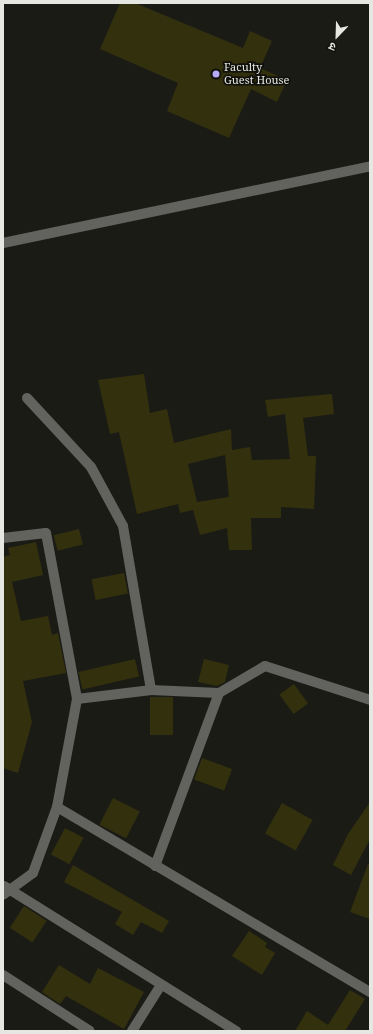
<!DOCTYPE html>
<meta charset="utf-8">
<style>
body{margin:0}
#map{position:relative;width:373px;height:1034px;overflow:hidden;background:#1b1b16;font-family:"Noto Serif","Noto Sans Devanagari",serif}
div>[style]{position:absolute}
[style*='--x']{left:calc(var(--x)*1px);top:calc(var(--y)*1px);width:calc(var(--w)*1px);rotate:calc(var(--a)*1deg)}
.building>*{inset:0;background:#33300e;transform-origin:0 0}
.minor>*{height:10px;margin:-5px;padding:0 5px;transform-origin:5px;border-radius:5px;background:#62625f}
.dots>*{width:11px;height:11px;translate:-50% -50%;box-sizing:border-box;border:2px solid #12120d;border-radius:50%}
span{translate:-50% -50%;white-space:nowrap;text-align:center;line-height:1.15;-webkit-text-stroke:3.5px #12120d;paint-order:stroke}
.poi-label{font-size:11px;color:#e6e6e2}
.left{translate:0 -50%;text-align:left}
.frame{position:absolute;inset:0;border:4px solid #e6e6e2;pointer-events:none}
.north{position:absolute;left:317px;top:16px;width:40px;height:40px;-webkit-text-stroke:3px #12120d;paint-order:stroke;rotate:203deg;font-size:11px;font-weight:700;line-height:16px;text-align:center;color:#e6e6e2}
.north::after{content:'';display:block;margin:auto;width:14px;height:18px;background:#e6e6e2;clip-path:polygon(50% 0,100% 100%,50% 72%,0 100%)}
</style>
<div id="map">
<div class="building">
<div style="clip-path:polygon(120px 3px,135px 3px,243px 48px,250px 31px,272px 41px,260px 68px,287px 80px,277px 102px,251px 89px,229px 138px,167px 111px,178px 83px,100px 49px)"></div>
<div style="clip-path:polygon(evenodd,144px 374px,150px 413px,167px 409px,174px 443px,231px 429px,232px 450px,250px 447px,252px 460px,290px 459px,285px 414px,268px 417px,265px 400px,332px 394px,334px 414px,303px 418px,308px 456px,316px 456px,314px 509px,281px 507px,281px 518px,251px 518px,252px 550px,229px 550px,227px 528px,200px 535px,193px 510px,180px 513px,178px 504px,137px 514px,119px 432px,110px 434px,98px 380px,144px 374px,225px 455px,229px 497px,197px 502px,188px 464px,225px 455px)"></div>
<div style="left:79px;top:529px;width:16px;height:26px;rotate:76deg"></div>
<div style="clip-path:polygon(36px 542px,43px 575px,12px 582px,21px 621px,48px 616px,52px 635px,58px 633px,66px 673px,23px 681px,32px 722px,18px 773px,3px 768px,3px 557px,10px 555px,8px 548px)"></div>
<div style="left:124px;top:573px;width:21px;height:33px;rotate:79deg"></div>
<div style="left:135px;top:659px;width:18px;height:58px;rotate:77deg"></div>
<div style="clip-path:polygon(204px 659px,229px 665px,225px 682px,217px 686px,198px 682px)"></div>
<div style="left:294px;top:684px;width:24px;height:18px;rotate:54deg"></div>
<div style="left:150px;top:697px;width:23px;height:38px"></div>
<div style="left:202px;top:758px;width:32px;height:23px;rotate:20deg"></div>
<div style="left:113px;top:798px;width:30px;height:30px;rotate:27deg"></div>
<div style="clip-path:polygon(370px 802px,370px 839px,351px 875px,333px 865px,348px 834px)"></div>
<div style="left:282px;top:803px;width:35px;height:35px;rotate:29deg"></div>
<div style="left:65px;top:828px;width:21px;height:30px;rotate:28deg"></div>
<div style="clip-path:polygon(368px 864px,370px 864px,370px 919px,350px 912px)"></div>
<div style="clip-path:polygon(73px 865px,169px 921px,162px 933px,141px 922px,133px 935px,115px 924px,122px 912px,64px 882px)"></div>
<div style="left:24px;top:906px;width:27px;height:26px;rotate:33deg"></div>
<div style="clip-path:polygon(249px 931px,267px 943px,265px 947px,275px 953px,262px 975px,232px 956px)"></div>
<div style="clip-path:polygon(59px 965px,90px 984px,98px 968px,144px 992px,124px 1029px,66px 996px,60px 1004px,42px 992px)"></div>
<div style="clip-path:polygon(350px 990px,365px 999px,345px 1031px,295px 1031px,307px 1011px,328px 1025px)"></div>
</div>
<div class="minor">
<div style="--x:3;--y:243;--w:375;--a:-11.8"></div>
<div style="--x:27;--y:398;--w:94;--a:47.2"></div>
<div style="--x:91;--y:467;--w:67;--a:61.5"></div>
<div style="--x:123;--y:526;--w:166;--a:80.3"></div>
<div style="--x:3;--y:538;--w:43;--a:-6.6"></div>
<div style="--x:46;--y:533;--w:169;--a:79.4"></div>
<div style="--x:77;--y:699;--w:110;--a:100.5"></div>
<div style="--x:57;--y:807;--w:70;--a:110"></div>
<div style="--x:33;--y:873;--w:37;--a:144"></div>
<div style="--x:77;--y:699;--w:75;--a:-6.9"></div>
<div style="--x:151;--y:690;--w:68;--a:2.5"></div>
<div style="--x:219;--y:693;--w:53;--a:-30.4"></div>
<div style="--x:265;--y:666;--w:110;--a:17.9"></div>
<div style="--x:57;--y:807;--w:364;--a:30.6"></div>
<div style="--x:155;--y:866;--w:184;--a:-69.7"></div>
<div style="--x:4;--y:886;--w:274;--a:32"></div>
<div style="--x:3;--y:975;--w:103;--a:32.8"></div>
<div style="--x:132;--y:1031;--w:54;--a:-57.8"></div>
</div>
<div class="dots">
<div style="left:216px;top:74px;background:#b8abf7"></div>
</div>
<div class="poi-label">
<span class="left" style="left:224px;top:74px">Faculty<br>Guest House</span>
</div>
<div class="frame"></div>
<div class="north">उ</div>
</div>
